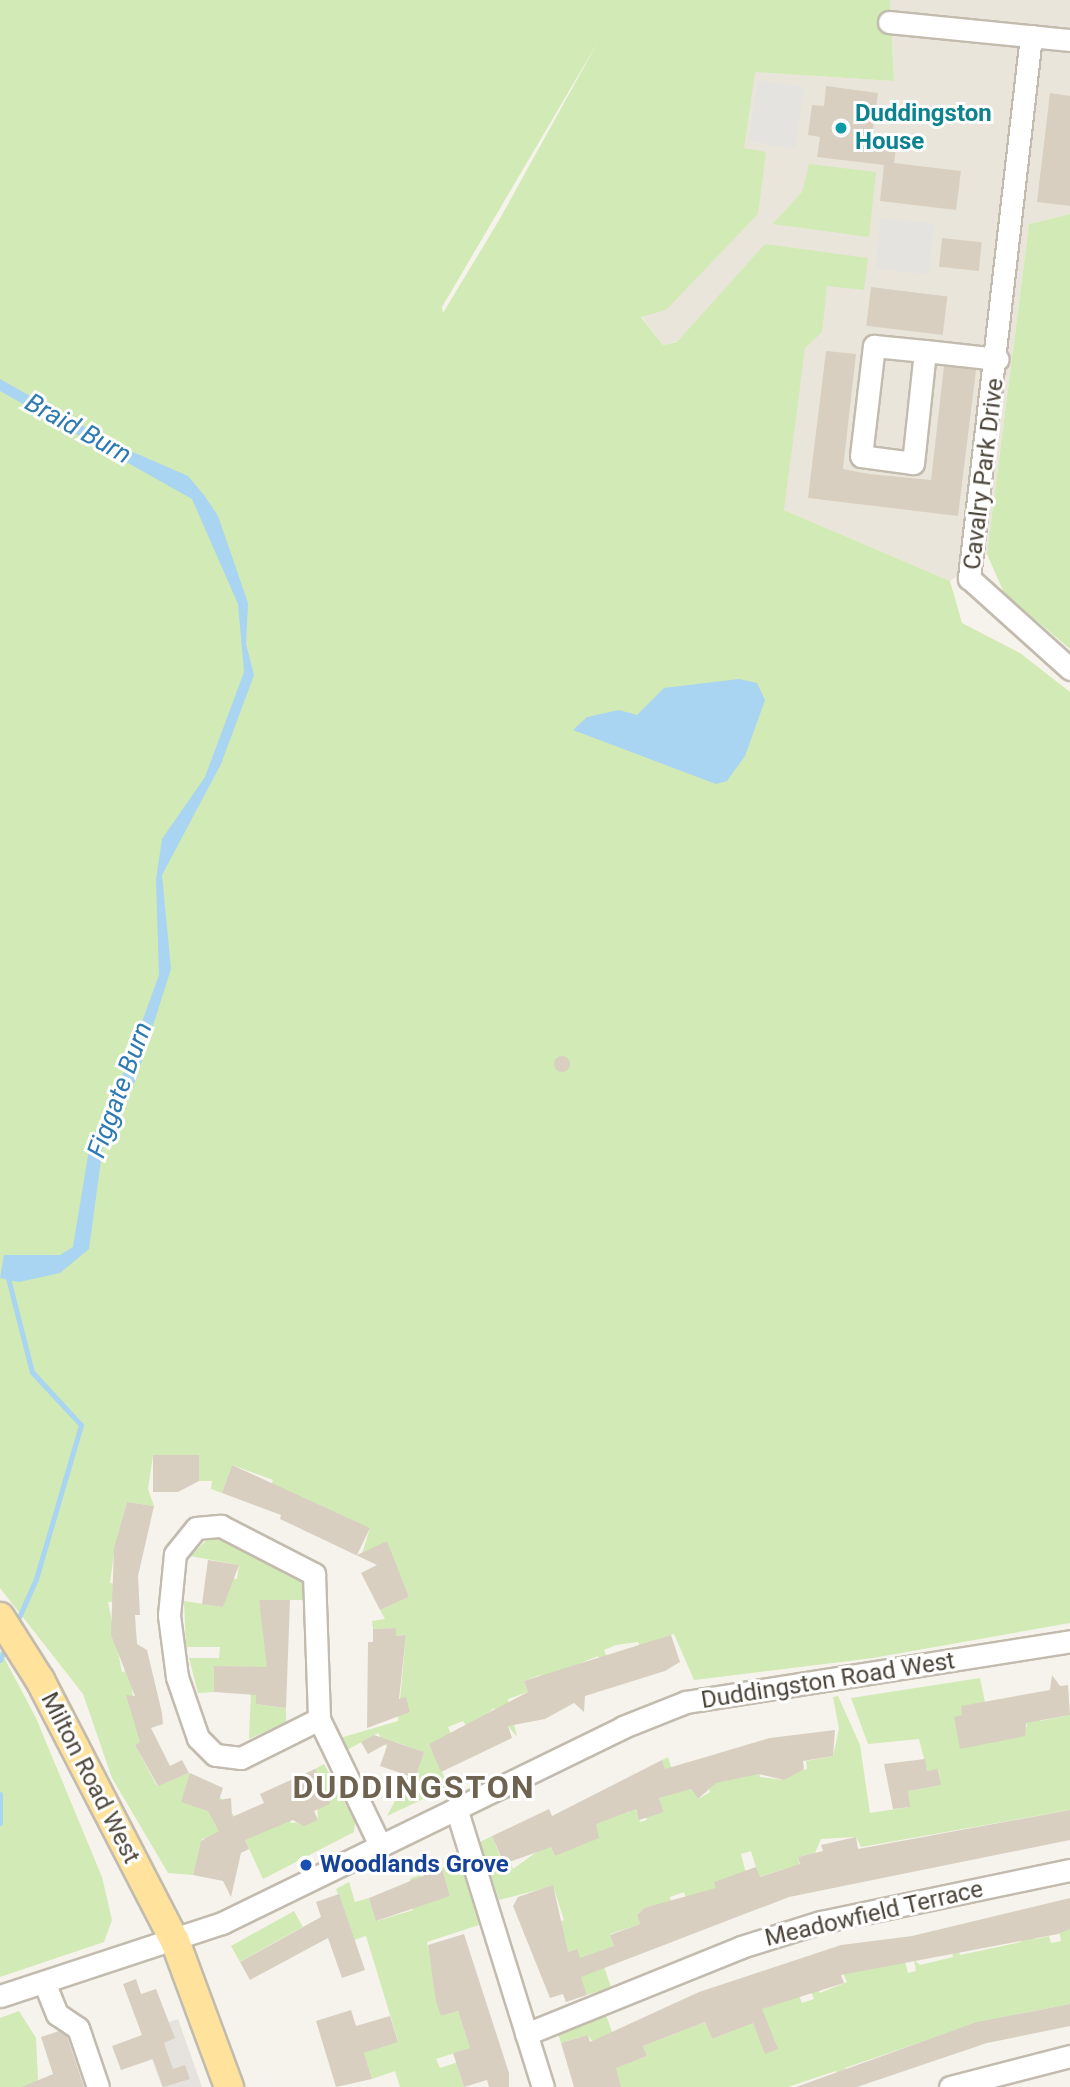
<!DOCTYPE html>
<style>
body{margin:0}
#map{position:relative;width:1070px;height:2087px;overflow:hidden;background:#f6f3ec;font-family:Roboto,sans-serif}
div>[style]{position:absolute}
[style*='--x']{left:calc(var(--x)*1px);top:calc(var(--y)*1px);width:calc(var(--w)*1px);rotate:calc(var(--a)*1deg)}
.residential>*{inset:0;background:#eae5da}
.industrial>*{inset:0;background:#e6e2dd}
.green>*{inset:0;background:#d2eab5;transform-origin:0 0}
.parking>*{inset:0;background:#e5e3e0;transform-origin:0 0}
.water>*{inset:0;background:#a9d4f2}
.stream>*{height:5px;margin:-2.5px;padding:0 2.5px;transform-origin:2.5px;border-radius:2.5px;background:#a9d4f2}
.building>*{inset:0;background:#d8cfc1;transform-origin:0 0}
.round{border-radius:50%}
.roads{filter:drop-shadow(2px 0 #c2bbae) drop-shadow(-2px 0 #c2bbae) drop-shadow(0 2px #c2bbae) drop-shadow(0 -2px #c2bbae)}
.minor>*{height:21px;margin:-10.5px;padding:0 10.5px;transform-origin:10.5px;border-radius:10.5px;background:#fff}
.major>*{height:28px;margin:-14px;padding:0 14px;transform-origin:14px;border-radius:14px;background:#ffe39c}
.dots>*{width:19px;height:19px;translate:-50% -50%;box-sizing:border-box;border:4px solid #fff;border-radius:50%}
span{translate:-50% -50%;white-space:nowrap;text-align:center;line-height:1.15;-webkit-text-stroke:6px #fff;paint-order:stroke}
.culture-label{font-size:24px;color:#0d838f;font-weight:700}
.left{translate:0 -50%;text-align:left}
.street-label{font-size:24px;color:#4b4439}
.transit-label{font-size:24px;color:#164399;font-weight:700}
.water-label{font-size:26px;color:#2e7ab2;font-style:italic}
.district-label{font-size:32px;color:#6e6250;font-weight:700;letter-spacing:2px}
</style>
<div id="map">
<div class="residential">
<div style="clip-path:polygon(890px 0,1070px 0,1070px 214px,1029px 224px,987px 554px,950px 581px,784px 510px,750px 323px,663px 345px,641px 316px,656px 65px,894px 81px)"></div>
</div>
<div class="industrial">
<div style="clip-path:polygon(178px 2019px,202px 2087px,162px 2087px,142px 2032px)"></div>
</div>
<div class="green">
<div style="clip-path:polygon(evenodd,0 0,890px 0,894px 81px,755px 72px,744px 148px,766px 152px,758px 214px,666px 310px,641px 317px,663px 345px,677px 342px,765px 244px,868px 258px,864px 290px,827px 286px,822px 332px,805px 348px,784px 510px,950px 581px,962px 623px,1020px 653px,1070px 692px,1070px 1623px,873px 1658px,694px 1680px,674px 1634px,649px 1643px,645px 1658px,638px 1642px,616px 1645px,604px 1650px,610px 1664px,603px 1667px,598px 1656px,557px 1673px,543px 1686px,540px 1675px,524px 1681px,528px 1692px,508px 1699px,517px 1737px,494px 1708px,469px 1731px,463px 1721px,448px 1727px,451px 1734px,429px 1744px,449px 1787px,387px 1816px,408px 1776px,415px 1778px,423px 1752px,396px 1742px,387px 1747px,378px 1733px,345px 1751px,340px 1738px,398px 1721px,406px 1635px,396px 1636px,396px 1628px,373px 1629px,372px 1621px,385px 1619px,380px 1610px,409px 1597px,387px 1542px,362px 1554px,370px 1528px,270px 1489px,273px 1480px,232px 1465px,222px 1493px,211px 1489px,212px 1481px,199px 1481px,199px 1455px,153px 1455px,148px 1489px,154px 1506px,127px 1502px,117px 1538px,128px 1547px,115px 1546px,110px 1583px,118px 1584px,118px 1591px,139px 1594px,139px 1600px,108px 1602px,122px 1672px,132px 1670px,133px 1719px,145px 1734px,154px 1734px,135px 1745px,157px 1786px,189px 1773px,223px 1800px,224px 1815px,233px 1814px,242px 1833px,202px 1839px,193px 1875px,168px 1873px,112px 1778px,83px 1694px,0 1588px,0 0,599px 40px,498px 222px,443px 313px,442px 307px,599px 40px)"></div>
<div style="clip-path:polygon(809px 164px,876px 172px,869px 237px,773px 224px,802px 192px)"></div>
<div style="clip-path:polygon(1070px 214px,1070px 649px,1004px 593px,987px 554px,1029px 224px)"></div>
<div style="clip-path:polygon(211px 1536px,304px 1580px,305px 1600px,259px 1600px,271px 1681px,256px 1681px,256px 1704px,286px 1708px,286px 1722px,249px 1739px,252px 1667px,214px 1666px,214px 1692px,198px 1693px,189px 1658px,219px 1658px,220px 1647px,186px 1647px,184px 1601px,223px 1607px,231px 1578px,237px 1579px,239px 1565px,190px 1556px)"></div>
<div style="clip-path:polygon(0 1650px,36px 1718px,102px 1877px,112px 1920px,104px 1942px,0 1977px)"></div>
<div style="clip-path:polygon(980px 1678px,989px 1722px,1027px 1727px,1024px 1711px,1035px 1694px,1040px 1721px,1070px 1715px,1070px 1810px,861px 1847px,856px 1837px,821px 1839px,815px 1853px,798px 1857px,800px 1867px,788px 1882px,784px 1869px,759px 1877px,751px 1851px,741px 1854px,747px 1877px,687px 1901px,684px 1892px,670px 1897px,671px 1902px,644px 1908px,637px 1915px,640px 1924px,610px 1934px,614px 1946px,599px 1952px,611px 1987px,587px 1995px,583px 1984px,575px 1986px,577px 1949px,568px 1952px,528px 1933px,564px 1920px,553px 1886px,499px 1900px,480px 1842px,492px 1836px,503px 1864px,510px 1861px,513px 1869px,549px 1843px,555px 1856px,595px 1822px,629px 1812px,627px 1804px,633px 1802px,640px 1822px,647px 1820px,632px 1770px,652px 1815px,664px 1812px,659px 1798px,673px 1793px,662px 1760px,668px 1757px,679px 1792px,691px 1789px,698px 1799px,710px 1792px,708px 1784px,752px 1775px,746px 1745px,754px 1743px,760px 1777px,784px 1780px,786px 1772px,807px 1769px,806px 1761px,833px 1756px,839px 1729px,833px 1697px,838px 1696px,860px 1745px,870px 1813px,909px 1807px,908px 1791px,940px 1785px,939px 1770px,927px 1771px,919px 1739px,868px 1744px,851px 1698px)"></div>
<div style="clip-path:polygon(324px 1764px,355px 1822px,354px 1832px,263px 1879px,245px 1840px,286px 1812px,291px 1823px,318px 1820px,315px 1769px)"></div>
<div style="clip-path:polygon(460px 1862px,479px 1925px,427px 1942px,441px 2016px,458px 2011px,470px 2048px,436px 2059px,440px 2068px,467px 2059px,458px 2069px,464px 2087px,400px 2087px,395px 2071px,372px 2079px,364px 2053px,398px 2041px,366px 1936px,354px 1940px,336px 1889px,349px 1882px,355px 1902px,369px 1898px,377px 1921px,413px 1910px,407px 1886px,411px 1878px,420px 1875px,429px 1902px,450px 1896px,442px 1868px)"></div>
<div style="left:294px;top:1911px;width:18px;height:72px;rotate:61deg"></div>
<div style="clip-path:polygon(1070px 1929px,1070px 2004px,983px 2021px,845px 2068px,851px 2087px,841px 2087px,836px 2071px,788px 2087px,621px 2087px,588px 2035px,561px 2043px,558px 2034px,606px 2015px,620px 2054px,639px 2059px,647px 2056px,643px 2046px,705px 2022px,712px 2039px,733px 2031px,741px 1993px,758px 2035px,759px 2002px,796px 1988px,802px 2003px,814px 1999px,805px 1976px,811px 1974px,820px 1993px,847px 1982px,839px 1964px,905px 1961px,908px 1973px,916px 1971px,914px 1960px,920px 1965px,953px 1957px,951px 1945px,957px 1944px,960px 1955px,1021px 1942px,1022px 1933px,1034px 1931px,1036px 1939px,1049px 1936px,1051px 1943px,1061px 1941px,1059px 1931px)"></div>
<div style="clip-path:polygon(19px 2011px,36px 2038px,38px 2079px,34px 2087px,0 2087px,0 2018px)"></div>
</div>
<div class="parking">
<div style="left:758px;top:80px;width:47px;height:62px;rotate:9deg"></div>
<div style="left:881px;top:218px;width:53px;height:51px;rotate:6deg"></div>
</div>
<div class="water">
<div style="clip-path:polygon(0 379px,117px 445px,188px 476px,204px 495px,218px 516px,248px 603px,246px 644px,254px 675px,221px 764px,162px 875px,171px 969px,136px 1079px,103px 1145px,89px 1249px,60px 1273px,19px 1282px,0 1278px,4px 1255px,60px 1255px,73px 1247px,90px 1143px,122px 1077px,159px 975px,156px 880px,162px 839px,205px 777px,244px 672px,238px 604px,192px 499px,0 391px)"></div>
<div style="clip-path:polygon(739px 679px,757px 683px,765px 700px,745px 756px,727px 781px,716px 784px,573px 730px,587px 717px,619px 710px,637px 715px,664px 688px)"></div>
</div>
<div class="stream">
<div style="--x:7;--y:1274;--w:101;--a:75.7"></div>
<div style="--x:32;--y:1372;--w:72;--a:47.2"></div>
<div style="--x:81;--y:1425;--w:160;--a:106.3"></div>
<div style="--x:36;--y:1579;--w:49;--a:114"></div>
<div style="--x:0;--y:1660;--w:15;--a:-67"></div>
<div style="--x:0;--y:1794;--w:29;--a:90"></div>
</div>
<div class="building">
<div style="clip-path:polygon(826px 86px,878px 93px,872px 136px,897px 139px,894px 163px,961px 171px,956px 210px,880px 201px,884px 165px,817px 157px,820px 137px,808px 135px,812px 105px,824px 106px)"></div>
<div style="clip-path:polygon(1050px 93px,1070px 96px,1070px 206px,1037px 202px)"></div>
<div style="left:942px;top:238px;width:40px;height:29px;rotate:6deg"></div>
<div style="left:871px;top:287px;width:77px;height:39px;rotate:7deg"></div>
<div style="clip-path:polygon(826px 351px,856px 354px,843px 469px,869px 474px,931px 480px,944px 366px,976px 370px,958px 516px,808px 498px)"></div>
<div class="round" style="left:554px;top:1056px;width:16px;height:16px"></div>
<div style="clip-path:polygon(153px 1455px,199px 1455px,199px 1481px,178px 1492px,153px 1492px)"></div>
<div style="clip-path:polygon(232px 1465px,370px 1528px,357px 1555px,387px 1541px,409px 1597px,380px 1610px,361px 1573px,377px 1565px,280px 1519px,281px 1515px,222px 1493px)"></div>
<div style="clip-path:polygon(127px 1502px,154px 1506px,138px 1576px,140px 1615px,135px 1615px,137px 1644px,147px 1650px,162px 1713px,163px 1724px,151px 1728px,170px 1766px,182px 1760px,189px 1773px,158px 1786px,135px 1745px,140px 1742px,126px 1695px,135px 1696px,111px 1635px,114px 1548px)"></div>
<div style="clip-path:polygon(208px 1560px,239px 1565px,223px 1607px,202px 1604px)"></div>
<div style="clip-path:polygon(259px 1600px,290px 1600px,286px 1708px,256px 1704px,256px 1695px,214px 1692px,214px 1666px,267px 1667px)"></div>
<div style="clip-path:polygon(396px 1628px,396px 1636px,406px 1635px,399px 1699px,406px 1697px,410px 1712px,367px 1728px,368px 1642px,373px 1642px,373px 1629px)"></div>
<div style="clip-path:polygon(671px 1635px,680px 1662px,665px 1671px,585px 1696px,584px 1712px,574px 1703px,545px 1719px,508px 1726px,512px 1738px,441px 1772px,429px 1744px,528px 1692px,524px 1681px)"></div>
<div style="clip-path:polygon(1052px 1675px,1060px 1686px,1068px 1685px,1070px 1715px,1026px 1723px,1025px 1736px,960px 1749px,954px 1717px,962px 1715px,961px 1706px,1050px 1690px)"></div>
<div style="clip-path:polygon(835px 1730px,833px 1756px,803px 1761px,804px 1769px,784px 1780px,759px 1774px,716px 1783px,698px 1799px,691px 1789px,659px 1798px,664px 1812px,639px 1820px,636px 1809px,596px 1824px,599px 1838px,555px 1856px,551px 1847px,504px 1864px,492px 1836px,549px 1809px,552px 1816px,662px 1760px,665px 1769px,770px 1738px)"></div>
<div style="clip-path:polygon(374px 1735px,424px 1752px,415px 1778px,380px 1766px,388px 1743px,368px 1754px,361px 1742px)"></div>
<div style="clip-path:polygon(925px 1759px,927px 1771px,938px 1769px,941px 1785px,908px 1791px,910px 1807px,893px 1809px,884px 1764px)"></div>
<div style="clip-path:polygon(315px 1769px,330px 1804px,314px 1811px,318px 1820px,304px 1826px,293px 1820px,245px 1840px,249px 1849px,241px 1853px,231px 1897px,223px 1881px,193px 1875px,201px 1841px,219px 1831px,208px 1811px,181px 1802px,190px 1773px,223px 1788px,219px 1800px,231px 1798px,232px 1817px,264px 1803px,260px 1794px)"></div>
<div style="clip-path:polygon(1070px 1810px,1070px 1840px,789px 1897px,581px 1977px,587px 1995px,566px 2002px,563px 1994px,550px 1998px,513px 1906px,518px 1897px,553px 1885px,568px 1952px,577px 1949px,580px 1958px,614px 1946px,610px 1935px,640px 1924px,637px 1915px,644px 1908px,716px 1888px,714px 1882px,756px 1867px,760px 1877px,800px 1864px,798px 1857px,823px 1851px,821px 1845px,856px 1837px,858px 1849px)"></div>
<div style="clip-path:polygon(442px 1868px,450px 1896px,376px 1921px,369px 1898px)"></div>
<div style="clip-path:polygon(339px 1894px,365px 1970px,342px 1978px,328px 1938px,250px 1980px,240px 1962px,321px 1917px,316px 1902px)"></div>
<div style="clip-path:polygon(1070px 1898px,1070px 1929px,1058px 1934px,841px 1975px,844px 1983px,762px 2009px,778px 2049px,765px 2054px,753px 2023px,712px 2039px,705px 2022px,643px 2046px,647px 2056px,616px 2068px,621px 2087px,574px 2087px,561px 2043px,588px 2035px,590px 2042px,699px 1992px,841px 1945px,912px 1936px)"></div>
<div style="clip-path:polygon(464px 1934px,509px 2073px,509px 2087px,489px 2087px,487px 2080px,464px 2087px,453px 2053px,470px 2048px,458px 2011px,441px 2016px,436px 2001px,428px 1945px)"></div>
<div style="clip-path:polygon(136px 1979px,141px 1994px,156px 1989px,175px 2038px,164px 2043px,173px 2069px,185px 2065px,190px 2079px,163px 2087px,153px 2059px,121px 2070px,112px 2046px,142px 2035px,123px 1984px)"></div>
<div style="clip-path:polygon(1070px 2004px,1070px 2026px,987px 2043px,857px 2087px,796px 2087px,977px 2022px)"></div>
<div style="clip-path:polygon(351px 2010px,356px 2026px,390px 2016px,398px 2042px,364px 2053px,372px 2079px,336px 2087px,316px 2021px)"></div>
<div style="clip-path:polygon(59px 2031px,67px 2036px,84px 2087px,22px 2087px,53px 2074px,41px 2037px)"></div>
</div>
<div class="roads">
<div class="minor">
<div style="--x:889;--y:22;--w:182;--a:5.7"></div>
<div style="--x:1031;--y:36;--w:546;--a:96.53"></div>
<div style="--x:969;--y:578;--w:136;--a:42"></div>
<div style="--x:925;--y:351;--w:113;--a:96.1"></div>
<div style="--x:913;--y:463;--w:52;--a:-172.3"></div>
<div style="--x:861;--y:456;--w:111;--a:-83.3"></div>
<div style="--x:874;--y:346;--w:51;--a:5.6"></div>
<div style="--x:925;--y:351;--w:73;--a:6.3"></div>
<div style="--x:319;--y:1719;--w:87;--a:153.4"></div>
<div style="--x:241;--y:1758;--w:26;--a:-173"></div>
<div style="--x:215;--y:1755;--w:24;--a:-135"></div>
<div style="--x:198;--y:1738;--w:65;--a:-109"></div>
<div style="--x:177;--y:1677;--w:63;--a:-97.4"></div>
<div style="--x:169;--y:1615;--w:61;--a:-84.4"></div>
<div style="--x:175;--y:1554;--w:33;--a:-51"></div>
<div style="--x:196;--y:1528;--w:25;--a:-5"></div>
<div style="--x:221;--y:1526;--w:105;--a:27.3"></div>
<div style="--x:314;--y:1574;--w:145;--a:88"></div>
<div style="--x:319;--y:1719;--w:140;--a:64.2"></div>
<div style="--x:456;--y:1808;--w:292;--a:72.7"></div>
<div style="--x:44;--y:1982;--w:35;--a:68"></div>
<div style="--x:57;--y:2014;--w:25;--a:34"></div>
<div style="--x:78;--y:2028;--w:62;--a:71.3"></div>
<div style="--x:0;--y:1996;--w:234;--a:-18.2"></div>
<div style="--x:222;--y:1923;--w:446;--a:-26"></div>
<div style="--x:623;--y:1727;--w:68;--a:-21.6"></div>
<div style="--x:686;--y:1702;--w:389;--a:-9"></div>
<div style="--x:526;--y:2034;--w:232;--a:-22"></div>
<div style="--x:741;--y:1947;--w:84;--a:-17.4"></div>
<div style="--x:821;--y:1922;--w:254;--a:-11.8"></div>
<div style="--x:950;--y:2087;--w:124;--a:-14.5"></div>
</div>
<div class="major">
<div style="--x:0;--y:1617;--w:75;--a:57.6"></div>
<div style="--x:40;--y:1680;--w:294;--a:62.7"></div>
<div style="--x:175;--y:1941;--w:156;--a:69.7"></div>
</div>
</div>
<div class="dots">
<div style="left:841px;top:128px;background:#0f9aa8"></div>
<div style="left:306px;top:1865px;background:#1a4fb4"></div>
</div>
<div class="culture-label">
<span class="left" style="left:855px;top:128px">Duddingston<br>House</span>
</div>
<div class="street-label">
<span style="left:984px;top:474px;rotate:-83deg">Cavalry Park Drive</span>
<span style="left:828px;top:1681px;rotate:-9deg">Duddingston Road West</span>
<span style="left:90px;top:1778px;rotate:63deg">Milton Road West</span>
<span style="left:874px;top:1914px;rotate:-13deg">Meadowfield Terrace</span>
</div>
<div class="transit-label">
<span class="left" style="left:320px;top:1865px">Woodlands Grove</span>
</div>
<div class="water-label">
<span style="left:78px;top:429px;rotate:29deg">Braid Burn</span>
<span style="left:120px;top:1090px;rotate:-70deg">Figgate Burn</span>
</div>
<div class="district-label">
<span style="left:414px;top:1787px">DUDDINGSTON</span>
</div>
</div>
